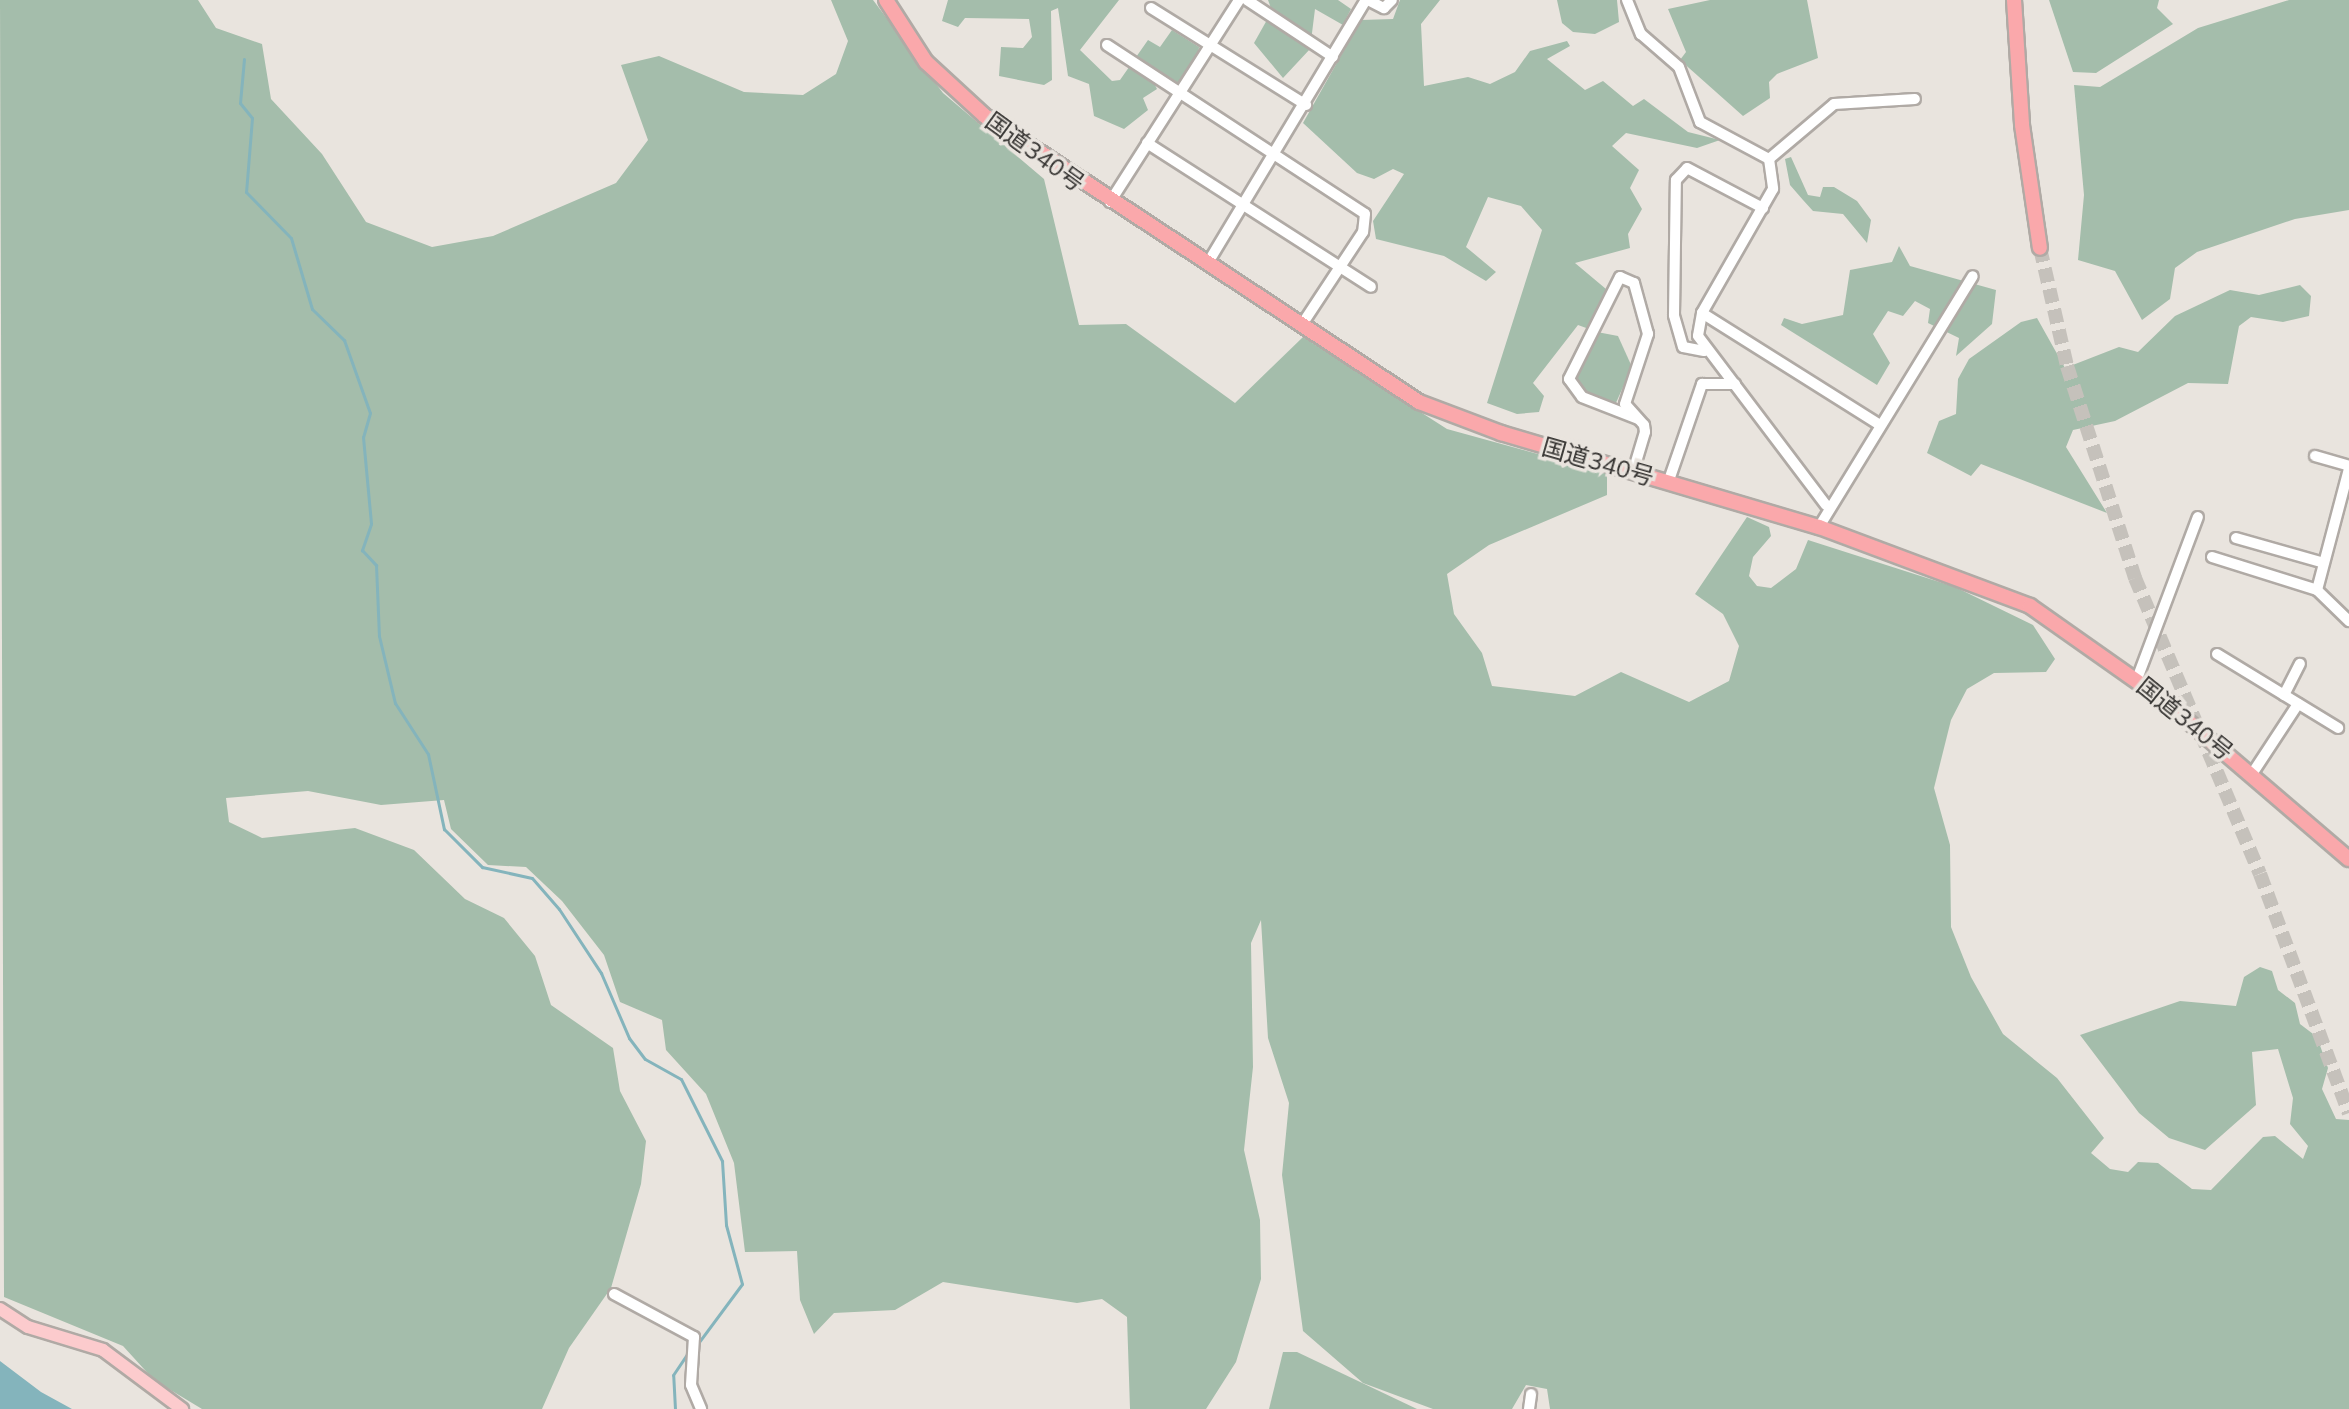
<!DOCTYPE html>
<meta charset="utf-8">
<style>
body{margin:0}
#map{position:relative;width:2349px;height:1409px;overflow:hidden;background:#e9e4de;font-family:Mulish,"Noto Sans JP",sans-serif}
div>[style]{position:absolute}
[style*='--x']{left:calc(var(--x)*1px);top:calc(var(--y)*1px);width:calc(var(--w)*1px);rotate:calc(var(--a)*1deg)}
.green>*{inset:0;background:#a4bdab}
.water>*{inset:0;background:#84b4bc}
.stream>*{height:3px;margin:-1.5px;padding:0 1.5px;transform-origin:1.5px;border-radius:1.5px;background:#84b4bc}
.highway-tunnel>*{height:14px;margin-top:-7px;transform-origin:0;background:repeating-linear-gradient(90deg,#c5c1bb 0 14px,transparent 0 21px)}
.roads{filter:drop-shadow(2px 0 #b0aaa5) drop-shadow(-2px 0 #b0aaa5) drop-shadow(0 2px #b0aaa5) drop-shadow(0 -2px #b0aaa5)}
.minor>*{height:10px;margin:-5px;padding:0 5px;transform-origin:5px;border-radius:5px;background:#fff}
.major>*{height:12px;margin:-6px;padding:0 6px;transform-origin:6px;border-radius:6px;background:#fccbcd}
.highway>*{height:14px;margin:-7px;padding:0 7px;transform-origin:7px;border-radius:7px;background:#faa8ab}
span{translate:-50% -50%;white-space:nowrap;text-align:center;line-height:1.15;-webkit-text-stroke:7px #e9e4de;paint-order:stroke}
.street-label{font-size:24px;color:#353331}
</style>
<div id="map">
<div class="green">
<div style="clip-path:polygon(0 0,198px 0,216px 28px,262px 44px,271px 99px,322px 154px,366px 222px,432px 247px,493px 236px,616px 183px,648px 140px,621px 65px,659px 56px,744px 92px,803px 95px,836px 74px,848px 41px,831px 0,873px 0,943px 93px,1044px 179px,1079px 325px,1126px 324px,1235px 403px,1303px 337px,1447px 429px,1607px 473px,1607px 495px,1489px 545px,1447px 574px,1454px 614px,1482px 653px,1492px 686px,1575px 696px,1621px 672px,1689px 702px,1729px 681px,1739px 646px,1723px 614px,1695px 594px,1747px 517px,1769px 527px,1771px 536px,1753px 557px,1749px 576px,1757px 586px,1771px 588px,1796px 569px,1808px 540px,1955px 587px,2033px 625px,2055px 659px,2046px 672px,1994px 673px,1967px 689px,1951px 720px,1934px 788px,1950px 845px,1951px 927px,1971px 977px,2003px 1034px,2057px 1078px,2104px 1138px,2091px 1153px,2110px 1169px,2128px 1172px,2138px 1162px,2158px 1163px,2192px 1189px,2211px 1190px,2263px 1137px,2275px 1136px,2303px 1159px,2308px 1146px,2290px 1124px,2293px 1098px,2278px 1049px,2252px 1052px,2256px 1105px,2205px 1150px,2169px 1138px,2139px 1113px,2080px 1035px,2180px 1001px,2236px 1006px,2244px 977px,2260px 967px,2272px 971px,2278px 990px,2295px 1003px,2300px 1024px,2317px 1037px,2328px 1068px,2322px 1089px,2336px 1119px,2349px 1120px,2349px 1409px,1550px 1409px,1547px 1389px,1526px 1385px,1512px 1409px,1433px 1409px,1363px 1383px,1303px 1331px,1282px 1175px,1289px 1103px,1268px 1038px,1261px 920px,1251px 943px,1253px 1067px,1244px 1150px,1260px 1220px,1261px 1279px,1236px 1362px,1206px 1409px,1130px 1409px,1127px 1317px,1102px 1299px,1077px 1303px,943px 1282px,895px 1310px,834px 1313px,814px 1334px,800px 1300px,797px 1251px,745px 1252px,734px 1163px,706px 1094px,666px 1050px,662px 1020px,620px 1002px,604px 955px,562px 901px,526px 867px,488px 865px,451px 829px,444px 800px,381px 805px,308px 791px,226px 798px,229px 822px,262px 838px,355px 828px,414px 850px,465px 899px,504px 918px,535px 956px,551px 1005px,613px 1048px,620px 1091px,646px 1141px,641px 1184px,611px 1288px,569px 1348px,542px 1409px,202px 1409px,154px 1380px,123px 1346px,4px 1297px)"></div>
<div style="clip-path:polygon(948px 0,1119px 0,1080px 50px,1112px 81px,1120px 80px,1148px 40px,1160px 47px,1172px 30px,1199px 47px,1198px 55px,1177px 85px,1153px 81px,1157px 89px,1143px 98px,1148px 110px,1124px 129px,1094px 116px,1089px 84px,1068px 76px,1058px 8px,1051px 11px,1052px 80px,1044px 85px,999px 76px,1001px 47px,1023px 48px,1032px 37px,1029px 19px,965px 18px,958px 27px,942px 21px)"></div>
<div style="clip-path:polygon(1268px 0,1338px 0,1351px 9px,1343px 25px,1315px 9px,1310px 49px,1283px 78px,1254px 43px,1272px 11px)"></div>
<div style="clip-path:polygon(1400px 0,1440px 0,1421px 24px,1424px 86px,1468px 77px,1490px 84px,1515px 72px,1530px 51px,1567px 41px,1570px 46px,1547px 59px,1585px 90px,1603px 81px,1633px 106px,1644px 99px,1688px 132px,1720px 140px,1697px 148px,1626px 133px,1612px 146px,1639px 170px,1630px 188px,1642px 209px,1628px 234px,1630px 248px,1575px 263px,1606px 289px,1589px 329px,1578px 325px,1533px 383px,1544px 396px,1539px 412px,1517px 414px,1487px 403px,1542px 230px,1521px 206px,1488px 197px,1466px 247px,1496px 272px,1486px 281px,1444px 256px,1376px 239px,1373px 221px,1404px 174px,1393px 169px,1374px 179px,1357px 173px,1303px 123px,1361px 20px,1393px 19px)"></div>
<div style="clip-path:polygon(1557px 0,1617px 0,1619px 22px,1595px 34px,1573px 32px,1562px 23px)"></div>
<div style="clip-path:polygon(1710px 0,1807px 0,1818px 58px,1777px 74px,1769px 82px,1770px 98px,1743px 116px,1680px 60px,1686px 52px,1668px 9px)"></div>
<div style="clip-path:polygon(2049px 0,2159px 0,2157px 8px,2173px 24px,2096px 73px,2073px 72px)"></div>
<div style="clip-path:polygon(2289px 0,2349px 0,2349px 210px,2295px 219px,2197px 252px,2175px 268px,2170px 299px,2142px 320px,2115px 271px,2078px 260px,2084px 195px,2074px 85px,2100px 87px,2198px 28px)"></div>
<div style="clip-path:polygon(1791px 157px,1808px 195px,1820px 197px,1823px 187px,1834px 187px,1857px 201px,1871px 220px,1867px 243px,1843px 214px,1813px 211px,1803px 200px,1790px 185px,1785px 159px)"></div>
<div style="clip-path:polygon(1899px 246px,1910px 266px,1996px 290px,1992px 324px,1956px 356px,1959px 338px,1928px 323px,1930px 309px,1915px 301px,1903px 316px,1888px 311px,1873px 334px,1890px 363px,1877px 385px,1781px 325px,1784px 318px,1802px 324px,1843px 315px,1850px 270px,1892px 262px)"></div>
<div style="clip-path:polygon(2300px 285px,2311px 296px,2309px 316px,2283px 322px,2251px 317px,2239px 326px,2228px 384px,2188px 383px,2115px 421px,2073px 430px,2066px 447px,2107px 513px,1981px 464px,1971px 476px,1927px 453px,1939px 421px,1956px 414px,1958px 379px,1969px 359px,2021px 322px,2037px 318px,2065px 368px,2119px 347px,2138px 352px,2175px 316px,2230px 290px,2259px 295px)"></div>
<div style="clip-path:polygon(1597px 332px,1618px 336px,1632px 367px,1615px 405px,1574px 385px)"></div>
<div style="clip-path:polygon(1283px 1352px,1297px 1352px,1417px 1409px,1269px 1409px)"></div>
</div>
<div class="water">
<div style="clip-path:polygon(0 1361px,41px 1392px,72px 1409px,0 1409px)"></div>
</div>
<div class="stream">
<div style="--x:244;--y:59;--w:44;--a:95.2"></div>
<div style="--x:240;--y:103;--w:19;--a:51"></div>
<div style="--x:252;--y:118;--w:74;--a:94.6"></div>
<div style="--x:246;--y:192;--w:64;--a:45.6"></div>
<div style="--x:291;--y:238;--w:74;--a:73.5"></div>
<div style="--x:312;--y:309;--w:45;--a:44.1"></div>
<div style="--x:344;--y:340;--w:77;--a:70.4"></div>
<div style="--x:370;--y:413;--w:25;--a:106"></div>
<div style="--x:363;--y:437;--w:87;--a:84.7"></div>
<div style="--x:371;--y:524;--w:28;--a:109"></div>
<div style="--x:362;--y:550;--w:21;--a:47"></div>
<div style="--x:376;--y:565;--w:71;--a:87.6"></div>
<div style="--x:379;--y:636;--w:69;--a:76.6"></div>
<div style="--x:395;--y:703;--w:61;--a:57.1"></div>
<div style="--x:428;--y:754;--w:77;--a:78"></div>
<div style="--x:444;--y:829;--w:54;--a:45"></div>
<div style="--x:482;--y:867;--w:51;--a:12.4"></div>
<div style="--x:532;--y:878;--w:41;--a:48.9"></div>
<div style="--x:559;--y:909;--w:77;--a:56.7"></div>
<div style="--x:601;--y:973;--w:71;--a:66.7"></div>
<div style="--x:629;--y:1038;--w:26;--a:53"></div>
<div style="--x:645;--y:1059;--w:41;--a:29.1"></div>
<div style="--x:681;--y:1079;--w:92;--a:63.4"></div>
<div style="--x:722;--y:1161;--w:64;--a:86.4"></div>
<div style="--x:726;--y:1225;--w:61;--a:74.8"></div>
<div style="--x:742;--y:1284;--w:77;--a:126.6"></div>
<div style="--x:675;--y:1409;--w:34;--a:-93"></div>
<div style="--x:673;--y:1375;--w:30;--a:-56"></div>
</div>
<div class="highway-tunnel">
<div style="--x:2040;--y:248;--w:121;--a:77.1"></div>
<div style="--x:2067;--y:366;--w:223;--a:72.2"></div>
<div style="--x:2135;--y:578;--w:321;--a:67.1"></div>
<div style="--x:2260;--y:874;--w:255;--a:69.6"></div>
</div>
<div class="roads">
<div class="minor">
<div style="--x:1247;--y:0;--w:103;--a:33.5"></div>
<div style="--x:1368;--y:0;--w:18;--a:27"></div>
<div style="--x:1384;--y:8;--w:11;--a:-45"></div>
<div style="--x:1627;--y:0;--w:37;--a:68"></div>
<div style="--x:1641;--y:34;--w:50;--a:41"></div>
<div style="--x:1679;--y:67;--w:59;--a:69.1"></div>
<div style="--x:1700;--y:122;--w:78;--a:28.2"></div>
<div style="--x:1769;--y:159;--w:30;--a:82"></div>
<div style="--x:1773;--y:189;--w:143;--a:119.8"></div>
<div style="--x:1702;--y:313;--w:23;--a:100"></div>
<div style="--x:1698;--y:336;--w:212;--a:52.9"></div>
<div style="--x:1151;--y:8;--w:183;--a:32"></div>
<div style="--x:1107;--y:45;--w:308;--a:33.2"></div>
<div style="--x:1365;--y:214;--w:18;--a:96"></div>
<div style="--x:1363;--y:232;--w:109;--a:123.4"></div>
<div style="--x:1147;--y:143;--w:266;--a:32.7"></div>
<div style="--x:1769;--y:159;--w:85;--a:-40.2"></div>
<div style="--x:1834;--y:104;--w:81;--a:-3.5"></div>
<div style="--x:1110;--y:202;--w:240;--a:-57.4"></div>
<div style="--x:1209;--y:261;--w:305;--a:-59"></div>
<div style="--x:1702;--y:313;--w:208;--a:32.2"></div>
<div style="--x:1704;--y:351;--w:21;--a:-169"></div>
<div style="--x:1683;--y:347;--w:33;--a:-106"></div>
<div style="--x:1674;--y:315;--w:135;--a:-89.2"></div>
<div style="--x:1676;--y:180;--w:16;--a:-47"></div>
<div style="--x:1687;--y:168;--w:86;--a:27.8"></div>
<div style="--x:2315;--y:456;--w:35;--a:16"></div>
<div style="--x:1633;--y:472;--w:42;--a:-73.3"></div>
<div style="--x:1645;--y:432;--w:7;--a:-98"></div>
<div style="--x:1644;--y:425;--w:28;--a:-132"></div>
<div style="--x:1625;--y:404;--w:74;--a:-71.8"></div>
<div style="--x:1648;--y:334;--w:53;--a:-105.4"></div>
<div style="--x:1634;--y:283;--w:15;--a:-157"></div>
<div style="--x:1620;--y:277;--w:114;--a:116.6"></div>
<div style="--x:1569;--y:379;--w:22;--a:54"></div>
<div style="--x:1582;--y:397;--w:60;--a:21.4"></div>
<div style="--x:1668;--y:483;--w:105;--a:-71"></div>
<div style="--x:1702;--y:384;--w:33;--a:0"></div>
<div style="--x:1819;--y:527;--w:294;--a:-58.5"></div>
<div style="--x:2236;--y:538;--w:88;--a:15.8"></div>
<div style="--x:2212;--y:557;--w:110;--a:17.4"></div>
<div style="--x:2317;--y:590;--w:45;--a:44.1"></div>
<div style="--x:2317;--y:590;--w:125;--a:-75.2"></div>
<div style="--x:2217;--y:654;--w:142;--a:31.4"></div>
<div style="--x:2137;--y:679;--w:173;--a:-69.4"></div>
<div style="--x:2284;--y:695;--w:35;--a:-63"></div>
<div style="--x:2252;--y:774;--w:84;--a:-56.7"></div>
<div style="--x:614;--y:1294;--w:91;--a:28.3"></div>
<div style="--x:694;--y:1337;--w:48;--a:93.6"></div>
<div style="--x:691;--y:1385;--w:26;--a:67"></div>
<div style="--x:1529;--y:1409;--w:15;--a:-82"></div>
</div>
<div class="major">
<div style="--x:0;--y:1309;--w:33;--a:33"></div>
<div style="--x:28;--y:1327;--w:78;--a:17"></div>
<div style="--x:103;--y:1350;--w:99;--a:36.8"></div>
</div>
<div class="highway">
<div style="--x:886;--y:0;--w:74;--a:57.2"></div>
<div style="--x:926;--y:62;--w:80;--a:42.5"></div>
<div style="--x:985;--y:116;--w:520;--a:33.38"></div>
<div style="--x:1419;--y:402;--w:88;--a:20.7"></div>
<div style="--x:1501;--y:433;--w:332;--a:16.5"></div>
<div style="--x:1819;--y:527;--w:225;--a:20.5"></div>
<div style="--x:2030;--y:606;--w:161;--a:35.2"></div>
<div style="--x:2162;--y:699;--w:246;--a:40.6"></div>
<div style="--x:2014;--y:0;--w:125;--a:86.3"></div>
<div style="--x:2022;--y:125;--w:124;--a:81.7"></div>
</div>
</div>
<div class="street-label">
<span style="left:1035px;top:152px;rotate:36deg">国道340号</span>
<span style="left:1598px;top:462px;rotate:16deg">国道340号</span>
<span style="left:2185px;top:719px;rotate:39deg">国道340号</span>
</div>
</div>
